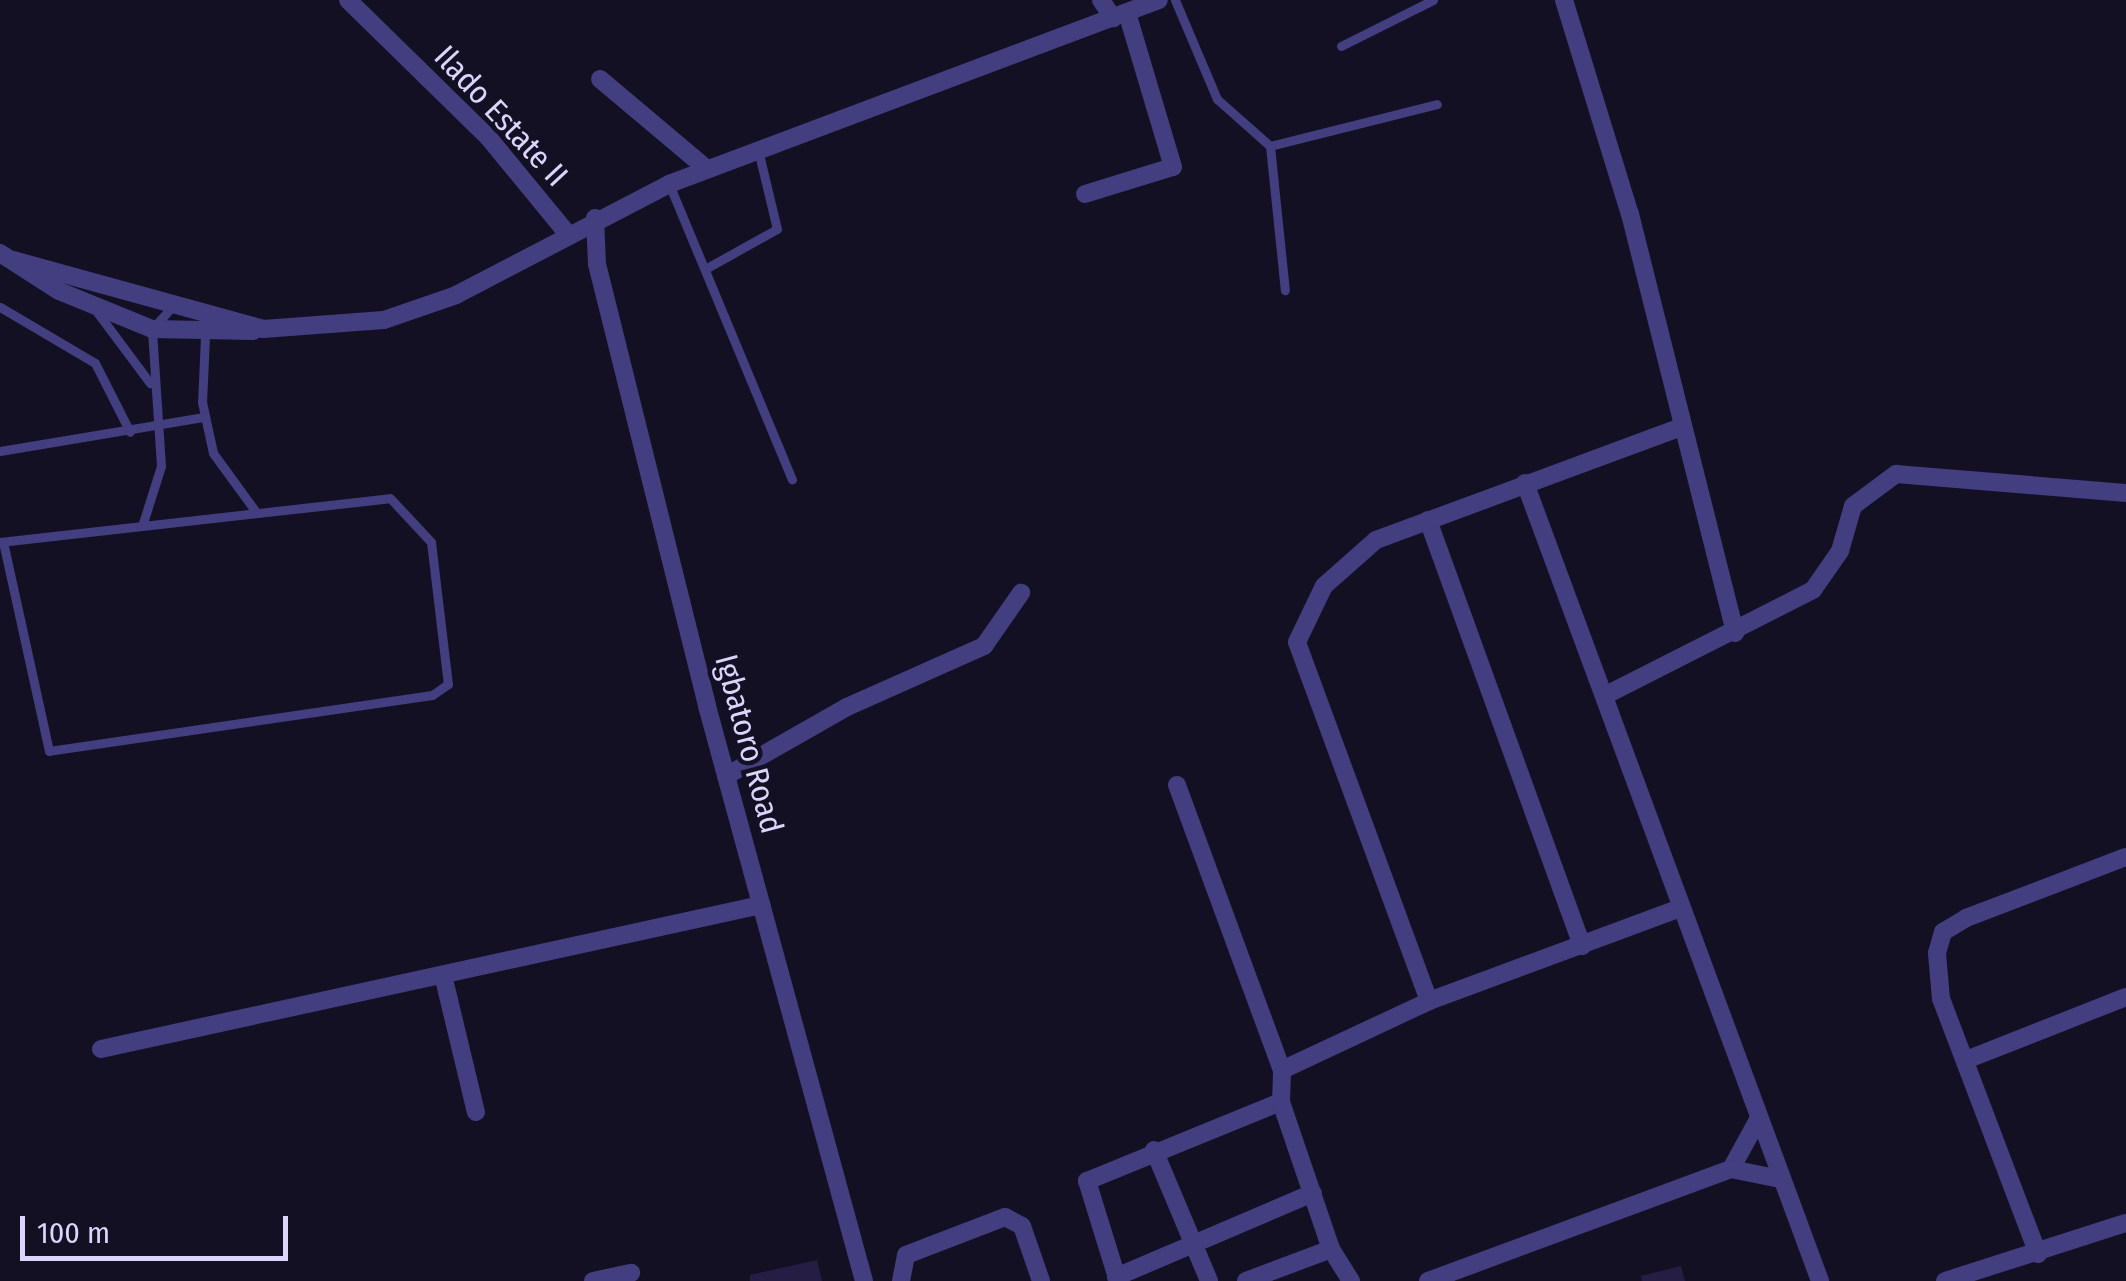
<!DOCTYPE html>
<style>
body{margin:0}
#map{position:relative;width:2126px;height:1281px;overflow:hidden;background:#141024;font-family:"Fira Sans Condensed",sans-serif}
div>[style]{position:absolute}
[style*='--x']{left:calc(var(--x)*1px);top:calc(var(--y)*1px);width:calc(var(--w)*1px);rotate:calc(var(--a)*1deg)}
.building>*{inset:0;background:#261d44}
.service>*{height:9px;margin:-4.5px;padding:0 4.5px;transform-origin:4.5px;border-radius:4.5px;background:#423e80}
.minor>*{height:18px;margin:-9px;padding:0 9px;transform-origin:9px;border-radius:9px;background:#423e80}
span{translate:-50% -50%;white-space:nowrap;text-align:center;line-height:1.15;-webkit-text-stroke:9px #141024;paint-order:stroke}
.street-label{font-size:32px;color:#dbd5fd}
.scale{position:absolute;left:20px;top:1216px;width:268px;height:45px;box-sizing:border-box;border:5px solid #dbd5fd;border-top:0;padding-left:12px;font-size:30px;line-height:35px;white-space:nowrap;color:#dbd5fd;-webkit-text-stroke:8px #141024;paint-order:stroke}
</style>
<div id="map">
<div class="building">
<div style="clip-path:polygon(817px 1260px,822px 1281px,750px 1281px,750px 1275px)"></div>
<div style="clip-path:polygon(1681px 1266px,1685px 1281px,1642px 1281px,1641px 1276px)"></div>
</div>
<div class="service">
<div style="--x:1175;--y:0;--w:108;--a:67"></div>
<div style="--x:1217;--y:99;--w:71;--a:41.6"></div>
<div style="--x:1270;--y:146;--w:145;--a:84.1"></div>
<div style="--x:1341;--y:46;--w:103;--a:-26.6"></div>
<div style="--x:1270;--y:146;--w:172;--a:-14.1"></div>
<div style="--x:669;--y:184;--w:320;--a:67.4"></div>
<div style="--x:705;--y:269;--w:82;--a:-29.1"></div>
<div style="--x:777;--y:229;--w:81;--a:-103.5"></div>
<div style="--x:0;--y:307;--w:110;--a:30.5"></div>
<div style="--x:95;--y:363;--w:77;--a:63.1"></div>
<div style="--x:97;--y:312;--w:89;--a:53.3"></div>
<div style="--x:205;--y:337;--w:65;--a:92.6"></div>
<div style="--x:202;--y:402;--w:52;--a:77.8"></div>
<div style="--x:213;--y:453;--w:73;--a:53.9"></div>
<div style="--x:0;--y:451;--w:207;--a:-9.5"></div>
<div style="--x:142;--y:526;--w:63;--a:-72.4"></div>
<div style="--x:161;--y:466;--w:137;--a:-93.8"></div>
<div style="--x:152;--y:329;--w:28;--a:-48"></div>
<div style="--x:0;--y:542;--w:392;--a:-6.4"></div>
<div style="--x:390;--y:498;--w:60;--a:47"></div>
<div style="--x:431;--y:542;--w:143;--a:83.2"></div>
<div style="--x:448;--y:684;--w:19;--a:145"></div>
<div style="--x:432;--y:695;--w:387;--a:171.7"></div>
<div style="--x:49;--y:751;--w:214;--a:-102.4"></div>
</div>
<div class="minor">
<div style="--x:348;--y:0;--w:196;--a:44.4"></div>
<div style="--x:488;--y:137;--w:123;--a:50.6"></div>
<div style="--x:1101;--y:0;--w:22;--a:56"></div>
<div style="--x:1564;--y:0;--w:224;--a:72.9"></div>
<div style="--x:1630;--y:214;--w:432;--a:75.9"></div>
<div style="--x:600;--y:79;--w:140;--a:40.1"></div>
<div style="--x:1085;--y:194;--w:92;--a:-17.1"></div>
<div style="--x:1173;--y:167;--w:161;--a:-106.6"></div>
<div style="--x:595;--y:218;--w:46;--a:87.5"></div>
<div style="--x:597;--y:264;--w:455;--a:76"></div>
<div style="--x:707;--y:706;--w:596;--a:74.73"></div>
<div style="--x:0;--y:253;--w:70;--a:32.8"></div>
<div style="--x:59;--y:291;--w:100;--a:22.2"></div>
<div style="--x:152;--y:329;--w:101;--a:1.1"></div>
<div style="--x:13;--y:260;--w:259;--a:15.4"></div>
<div style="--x:263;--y:329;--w:121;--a:-4.3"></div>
<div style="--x:384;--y:320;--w:76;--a:-19.1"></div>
<div style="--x:456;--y:295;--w:240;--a:-27.5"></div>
<div style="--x:669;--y:184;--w:523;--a:-20.58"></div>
<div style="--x:1525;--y:483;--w:851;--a:69.71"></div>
<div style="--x:1428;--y:520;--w:453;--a:70.1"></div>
<div style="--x:1606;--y:695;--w:232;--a:-26.9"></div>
<div style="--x:1813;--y:590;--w:47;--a:-55.3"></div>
<div style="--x:1840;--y:551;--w:47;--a:-73.9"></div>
<div style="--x:1853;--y:506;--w:54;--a:-36.7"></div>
<div style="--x:1896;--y:474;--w:231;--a:4.7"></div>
<div style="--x:726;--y:776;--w:139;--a:-29.7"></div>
<div style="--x:847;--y:707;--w:150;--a:-24"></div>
<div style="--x:984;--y:646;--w:65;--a:-55.1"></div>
<div style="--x:1177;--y:785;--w:304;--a:69.8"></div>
<div style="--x:443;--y:975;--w:141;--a:76.5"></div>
<div style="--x:1429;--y:1001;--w:382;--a:-110.2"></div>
<div style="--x:1297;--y:642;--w:62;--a:-64.3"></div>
<div style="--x:1324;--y:586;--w:69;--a:-41.5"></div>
<div style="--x:1376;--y:540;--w:322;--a:-20.3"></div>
<div style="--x:101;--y:1049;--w:676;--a:-12.31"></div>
<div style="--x:1966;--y:1060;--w:172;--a:-21.5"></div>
<div style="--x:1154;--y:1150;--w:142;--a:67.2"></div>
<div style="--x:1731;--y:1169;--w:58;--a:-61.2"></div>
<div style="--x:2038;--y:1254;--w:273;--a:-110.8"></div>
<div style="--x:1941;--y:999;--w:46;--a:-95"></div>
<div style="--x:1937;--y:953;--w:22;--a:-74"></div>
<div style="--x:1943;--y:932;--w:27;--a:-31"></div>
<div style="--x:1966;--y:918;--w:171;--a:-20.9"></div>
<div style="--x:1116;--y:1277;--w:214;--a:-23.1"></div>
<div style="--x:593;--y:1281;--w:39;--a:-12"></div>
<div style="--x:901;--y:1281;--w:26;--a:-79"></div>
<div style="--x:906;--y:1255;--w:106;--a:-21"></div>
<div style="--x:1005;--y:1217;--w:19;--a:28"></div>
<div style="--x:1022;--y:1226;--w:58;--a:70.9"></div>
<div style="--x:1118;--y:1281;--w:105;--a:-107.2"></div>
<div style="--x:1087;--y:1181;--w:209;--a:-22.2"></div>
<div style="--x:1246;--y:1281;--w:91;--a:-20.6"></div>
<div style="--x:1351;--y:1281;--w:38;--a:-122"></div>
<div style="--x:1331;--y:1249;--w:155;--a:-108.8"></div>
<div style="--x:1281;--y:1102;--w:32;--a:-88"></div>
<div style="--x:1282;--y:1070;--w:162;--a:-25.1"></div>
<div style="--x:1429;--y:1001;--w:268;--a:-20.3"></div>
<div style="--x:1428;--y:1281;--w:323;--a:-20.3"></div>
<div style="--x:1731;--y:1169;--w:50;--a:11.5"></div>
<div style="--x:1945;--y:1281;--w:190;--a:-17.8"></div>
</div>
<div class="street-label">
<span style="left:501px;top:116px;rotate:47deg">Ilado Estate II</span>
<span style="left:749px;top:744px;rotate:75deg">Igbatoro Road</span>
</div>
<div class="scale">100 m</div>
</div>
